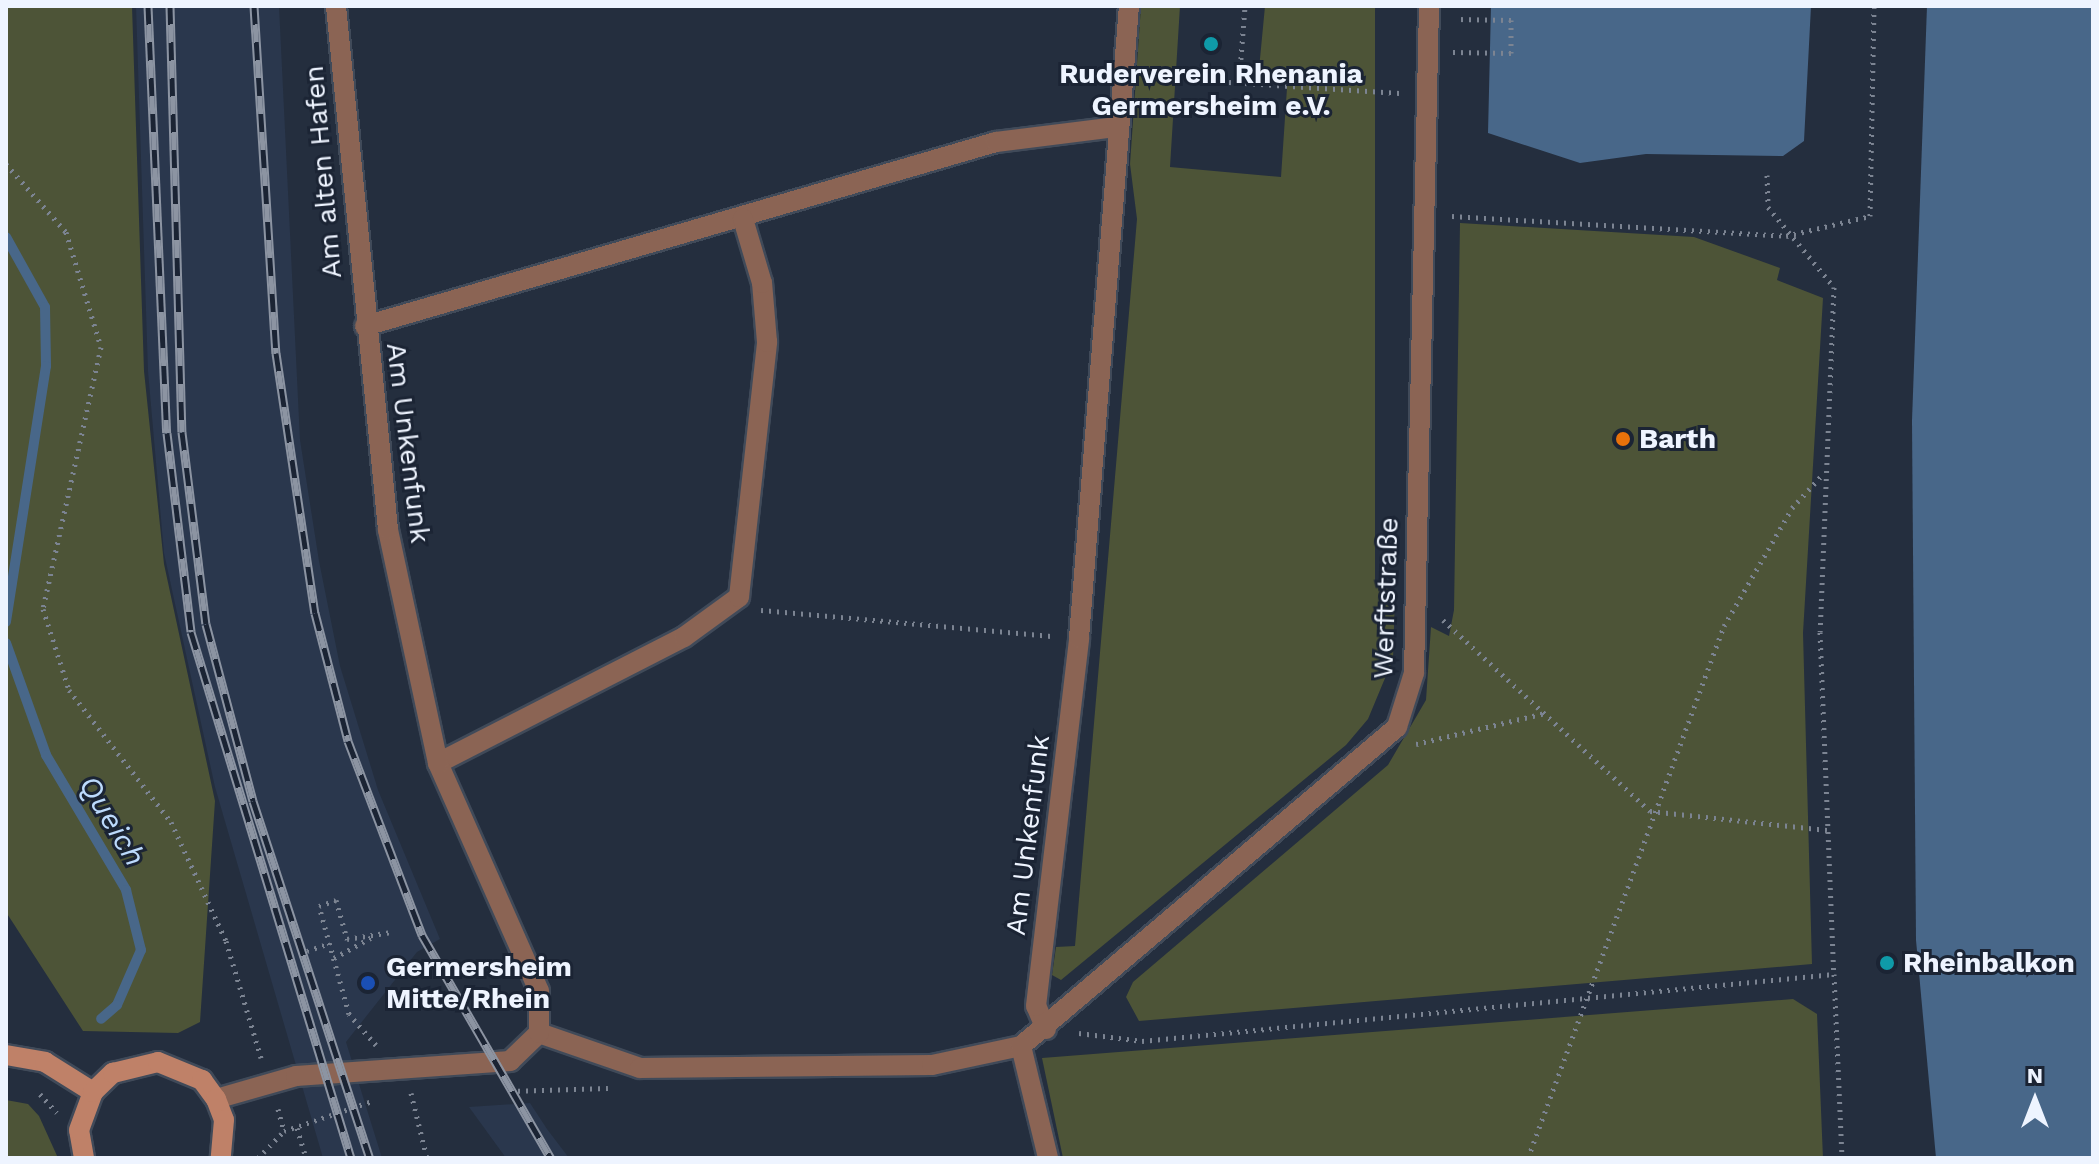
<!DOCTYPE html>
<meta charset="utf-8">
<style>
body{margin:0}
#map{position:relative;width:2099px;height:1164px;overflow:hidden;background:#242e3e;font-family:"Work Sans",sans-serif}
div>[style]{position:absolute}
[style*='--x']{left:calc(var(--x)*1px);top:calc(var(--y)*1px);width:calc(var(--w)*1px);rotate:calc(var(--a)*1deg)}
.built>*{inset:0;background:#2a374d}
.green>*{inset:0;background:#4d5437}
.water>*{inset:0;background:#486789}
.stream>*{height:10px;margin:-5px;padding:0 5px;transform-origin:5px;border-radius:5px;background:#486789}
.path>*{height:5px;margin-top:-2.5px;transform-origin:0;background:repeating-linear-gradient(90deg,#7c8492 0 2px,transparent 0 8px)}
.roads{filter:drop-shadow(2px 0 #404a59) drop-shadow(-2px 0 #404a59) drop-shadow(0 2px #404a59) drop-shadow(0 -2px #404a59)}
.street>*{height:20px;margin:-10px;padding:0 10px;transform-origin:10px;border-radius:10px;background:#8b6454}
.secondary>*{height:20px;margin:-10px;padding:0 10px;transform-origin:10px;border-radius:10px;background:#bf8168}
.rail>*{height:9px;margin-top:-4.5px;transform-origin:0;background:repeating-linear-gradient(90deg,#1b2434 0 18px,#8c94a2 0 36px);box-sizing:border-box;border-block:2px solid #8c94a2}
.dots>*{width:22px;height:22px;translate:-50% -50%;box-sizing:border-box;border:4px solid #1b2434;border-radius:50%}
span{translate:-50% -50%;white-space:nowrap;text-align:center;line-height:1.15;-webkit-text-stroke:6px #1b2434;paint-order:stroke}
.poi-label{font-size:28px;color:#eef4ff;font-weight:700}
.left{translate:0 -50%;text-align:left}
.street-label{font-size:28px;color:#eef4ff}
.water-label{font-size:30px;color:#bcdafc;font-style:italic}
.frame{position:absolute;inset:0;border:8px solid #eef4ff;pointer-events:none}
.north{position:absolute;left:1995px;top:1060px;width:80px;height:80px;-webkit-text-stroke:6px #1b2434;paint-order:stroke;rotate:0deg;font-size:22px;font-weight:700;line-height:32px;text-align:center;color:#eef4ff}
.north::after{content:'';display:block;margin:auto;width:28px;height:36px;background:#eef4ff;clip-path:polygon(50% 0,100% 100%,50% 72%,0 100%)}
</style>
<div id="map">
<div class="built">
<div style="clip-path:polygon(136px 6px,279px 6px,300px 440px,319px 561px,340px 666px,378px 790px,440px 939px,417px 952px,346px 1042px,382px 1158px,323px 1158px,215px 787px,164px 553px,148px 371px)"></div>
<div style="clip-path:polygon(530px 1103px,547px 1129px,569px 1158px,506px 1158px,469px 1107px)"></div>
</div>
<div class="green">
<div style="clip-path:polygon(6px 6px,132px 6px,144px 371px,164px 564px,215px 801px,200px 1022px,178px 1033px,83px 1031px,6px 912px)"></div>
<div style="clip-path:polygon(1141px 6px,1180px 6px,1170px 167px,1281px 177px,1288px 73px,1259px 69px,1265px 6px,1375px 6px,1375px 582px,1395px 593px,1393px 659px,1368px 719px,1346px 745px,1061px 980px,1052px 975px,1056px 947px,1075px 946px,1137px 219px,1130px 164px)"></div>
<div style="clip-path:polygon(1460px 223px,1694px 237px,1780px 268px,1777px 280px,1823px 298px,1803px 633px,1812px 964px,1139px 1021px,1126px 997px,1133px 982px,1388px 765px,1426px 700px,1431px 627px,1449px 636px,1454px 610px)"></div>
<div style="clip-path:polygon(1793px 999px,1817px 1014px,1823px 1158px,1063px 1158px,1042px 1058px)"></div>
<div style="clip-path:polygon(6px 1100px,28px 1104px,39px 1116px,58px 1158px,6px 1158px)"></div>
</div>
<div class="water">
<div style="clip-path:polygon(1491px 6px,1811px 6px,1804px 141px,1783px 156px,1646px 154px,1580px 163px,1488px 133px)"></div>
<div style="clip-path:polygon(1927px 6px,2093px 6px,2093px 1158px,1936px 1158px,1916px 940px,1912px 421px)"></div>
</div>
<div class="stream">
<div style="--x:6;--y:237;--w:80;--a:60.9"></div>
<div style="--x:45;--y:307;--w:59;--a:89"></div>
<div style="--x:46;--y:366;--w:259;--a:98.9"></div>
<div style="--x:6;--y:643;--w:119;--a:70.3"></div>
<div style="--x:46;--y:755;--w:157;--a:59.3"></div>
<div style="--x:126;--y:890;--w:62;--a:76"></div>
<div style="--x:141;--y:950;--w:60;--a:113.6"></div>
<div style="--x:117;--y:1005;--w:21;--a:139"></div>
</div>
<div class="path">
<div style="--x:1453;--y:52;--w:58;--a:1"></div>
<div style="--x:1511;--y:53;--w:33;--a:-90"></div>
<div style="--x:1511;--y:20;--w:55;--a:-179"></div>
<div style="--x:1229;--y:82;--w:171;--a:3.7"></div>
<div style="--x:1239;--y:83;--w:77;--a:-85.5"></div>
<div style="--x:6;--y:164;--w:91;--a:48.6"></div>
<div style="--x:66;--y:232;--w:120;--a:73.1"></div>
<div style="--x:101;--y:347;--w:268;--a:102.5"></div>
<div style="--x:43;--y:609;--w:85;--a:72.2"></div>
<div style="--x:69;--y:690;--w:167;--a:52.3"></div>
<div style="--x:171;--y:822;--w:131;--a:65.2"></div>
<div style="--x:226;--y:941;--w:122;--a:73.3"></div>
<div style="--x:1767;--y:175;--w:32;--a:88"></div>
<div style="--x:1768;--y:207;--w:104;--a:50.5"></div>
<div style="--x:1834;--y:287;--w:345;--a:92.3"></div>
<div style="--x:1820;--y:632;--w:342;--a:87.7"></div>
<div style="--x:1452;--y:216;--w:335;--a:3.4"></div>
<div style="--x:1786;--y:236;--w:86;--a:-13.4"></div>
<div style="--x:1870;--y:216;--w:210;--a:-88.9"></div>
<div style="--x:761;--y:610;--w:294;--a:5.1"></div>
<div style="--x:1443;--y:620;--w:282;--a:42.7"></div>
<div style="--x:1650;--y:811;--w:178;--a:6.1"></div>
<div style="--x:1416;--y:744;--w:133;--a:-13.5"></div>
<div style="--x:307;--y:951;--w:24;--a:-19"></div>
<div style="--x:334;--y:958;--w:43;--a:-28.9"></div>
<div style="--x:1079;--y:1033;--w:64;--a:7.2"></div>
<div style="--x:1142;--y:1041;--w:695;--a:-5.53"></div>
<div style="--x:1834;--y:974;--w:184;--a:87.5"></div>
<div style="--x:376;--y:1045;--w:41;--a:-131.1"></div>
<div style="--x:349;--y:1014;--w:112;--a:-105.5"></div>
<div style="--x:319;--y:906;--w:18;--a:-19"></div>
<div style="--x:336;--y:900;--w:41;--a:74.2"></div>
<div style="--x:347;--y:939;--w:45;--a:-9"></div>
<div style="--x:510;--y:1091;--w:98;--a:-1.8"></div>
<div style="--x:411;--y:1093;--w:67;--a:76.2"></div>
<div style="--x:40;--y:1094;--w:25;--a:48"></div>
<div style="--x:278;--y:1109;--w:23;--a:75"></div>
<div style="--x:297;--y:1128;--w:31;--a:73"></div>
<div style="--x:258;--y:1158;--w:37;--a:-46"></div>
<div style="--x:284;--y:1131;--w:93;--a:-18.8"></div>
<div style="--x:1528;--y:1158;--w:567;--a:-69.78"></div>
<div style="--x:1724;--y:626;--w:136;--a:-60"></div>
<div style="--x:1792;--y:508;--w:47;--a:-47.6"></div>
</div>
<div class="roads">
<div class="street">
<div style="--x:365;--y:326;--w:657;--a:-16.26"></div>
<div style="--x:996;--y:142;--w:122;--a:-7.1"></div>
<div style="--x:438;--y:763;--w:276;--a:-27.1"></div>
<div style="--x:684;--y:637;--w:68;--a:-36"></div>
<div style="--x:739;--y:597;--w:257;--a:-83.7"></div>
<div style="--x:767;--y:342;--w:59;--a:-94.8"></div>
<div style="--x:762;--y:283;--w:67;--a:-106.5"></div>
<div style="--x:1046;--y:1029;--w:25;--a:-113"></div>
<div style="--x:1036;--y:1006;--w:371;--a:-83.3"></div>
<div style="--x:1079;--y:638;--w:634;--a:-85.48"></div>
<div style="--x:539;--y:1033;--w:107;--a:19.1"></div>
<div style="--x:640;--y:1068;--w:292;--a:-0.6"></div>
<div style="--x:932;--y:1065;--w:91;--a:-12.1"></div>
<div style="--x:1021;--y:1046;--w:493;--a:-40.3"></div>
<div style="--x:1397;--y:727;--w:57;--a:-72.5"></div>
<div style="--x:1414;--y:673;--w:667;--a:-88.71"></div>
<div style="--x:1021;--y:1046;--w:115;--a:76.4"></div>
<div style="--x:216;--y:1099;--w:83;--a:-16"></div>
<div style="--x:296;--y:1076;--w:215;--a:-4"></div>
<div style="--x:510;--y:1061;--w:40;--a:-44"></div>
<div style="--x:539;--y:1033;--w:42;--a:-90"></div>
<div style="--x:539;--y:991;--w:249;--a:-113.9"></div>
<div style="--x:438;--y:763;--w:239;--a:-102.1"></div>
<div style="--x:388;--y:529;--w:526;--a:-95.68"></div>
</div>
<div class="secondary">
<div style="--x:6;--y:1055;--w:40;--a:10"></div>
<div style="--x:45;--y:1062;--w:57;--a:32"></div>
<div style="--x:84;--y:1158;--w:28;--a:-100"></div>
<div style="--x:79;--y:1130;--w:40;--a:-69.8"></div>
<div style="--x:93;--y:1092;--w:28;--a:-44"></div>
<div style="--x:113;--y:1073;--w:46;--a:-13.7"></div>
<div style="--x:158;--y:1062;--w:48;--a:22.2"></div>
<div style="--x:202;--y:1080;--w:24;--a:54"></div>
<div style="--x:216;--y:1099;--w:22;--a:69"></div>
<div style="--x:224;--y:1120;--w:38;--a:95"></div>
</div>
</div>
<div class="rail">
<div style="--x:148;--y:6;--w:427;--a:87.5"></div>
<div style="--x:167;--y:433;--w:200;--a:83.1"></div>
<div style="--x:191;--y:632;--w:550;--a:73.08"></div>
<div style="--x:170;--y:6;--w:426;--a:88.4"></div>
<div style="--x:182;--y:432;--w:193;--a:82.9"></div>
<div style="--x:206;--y:624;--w:183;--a:75.1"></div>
<div style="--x:253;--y:801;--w:376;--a:71.9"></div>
<div style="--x:254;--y:6;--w:348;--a:86.4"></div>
<div style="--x:276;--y:353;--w:263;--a:81.5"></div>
<div style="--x:315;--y:613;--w:132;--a:75.5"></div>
<div style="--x:348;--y:741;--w:208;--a:69.1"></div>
<div style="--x:422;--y:935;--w:258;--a:60"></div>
</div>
<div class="dots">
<div style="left:1211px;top:44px;background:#0f9aa8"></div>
<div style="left:1623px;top:439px;background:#e8710a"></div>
<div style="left:1887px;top:963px;background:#0f9aa8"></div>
<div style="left:368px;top:983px;background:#1a4fb4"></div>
</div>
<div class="poi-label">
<span style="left:1211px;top:90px">Ruderverein Rhenania<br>Germersheim e.V.</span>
<span class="left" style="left:1639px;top:439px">Barth</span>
<span class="left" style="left:1903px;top:963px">Rheinbalkon</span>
<span class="left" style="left:386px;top:983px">Germersheim<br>Mitte/Rhein</span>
</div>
<div class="street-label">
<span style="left:323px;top:172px;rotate:-95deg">Am alten Hafen</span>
<span style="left:408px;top:443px;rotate:83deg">Am Unkenfunk</span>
<span style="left:1386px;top:598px;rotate:-88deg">Werftstraße</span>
<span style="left:1028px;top:835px;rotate:-83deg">Am Unkenfunk</span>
</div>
<div class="water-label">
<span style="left:112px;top:821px;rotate:59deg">Queich</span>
</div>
<div class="frame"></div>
<div class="north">N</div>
</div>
